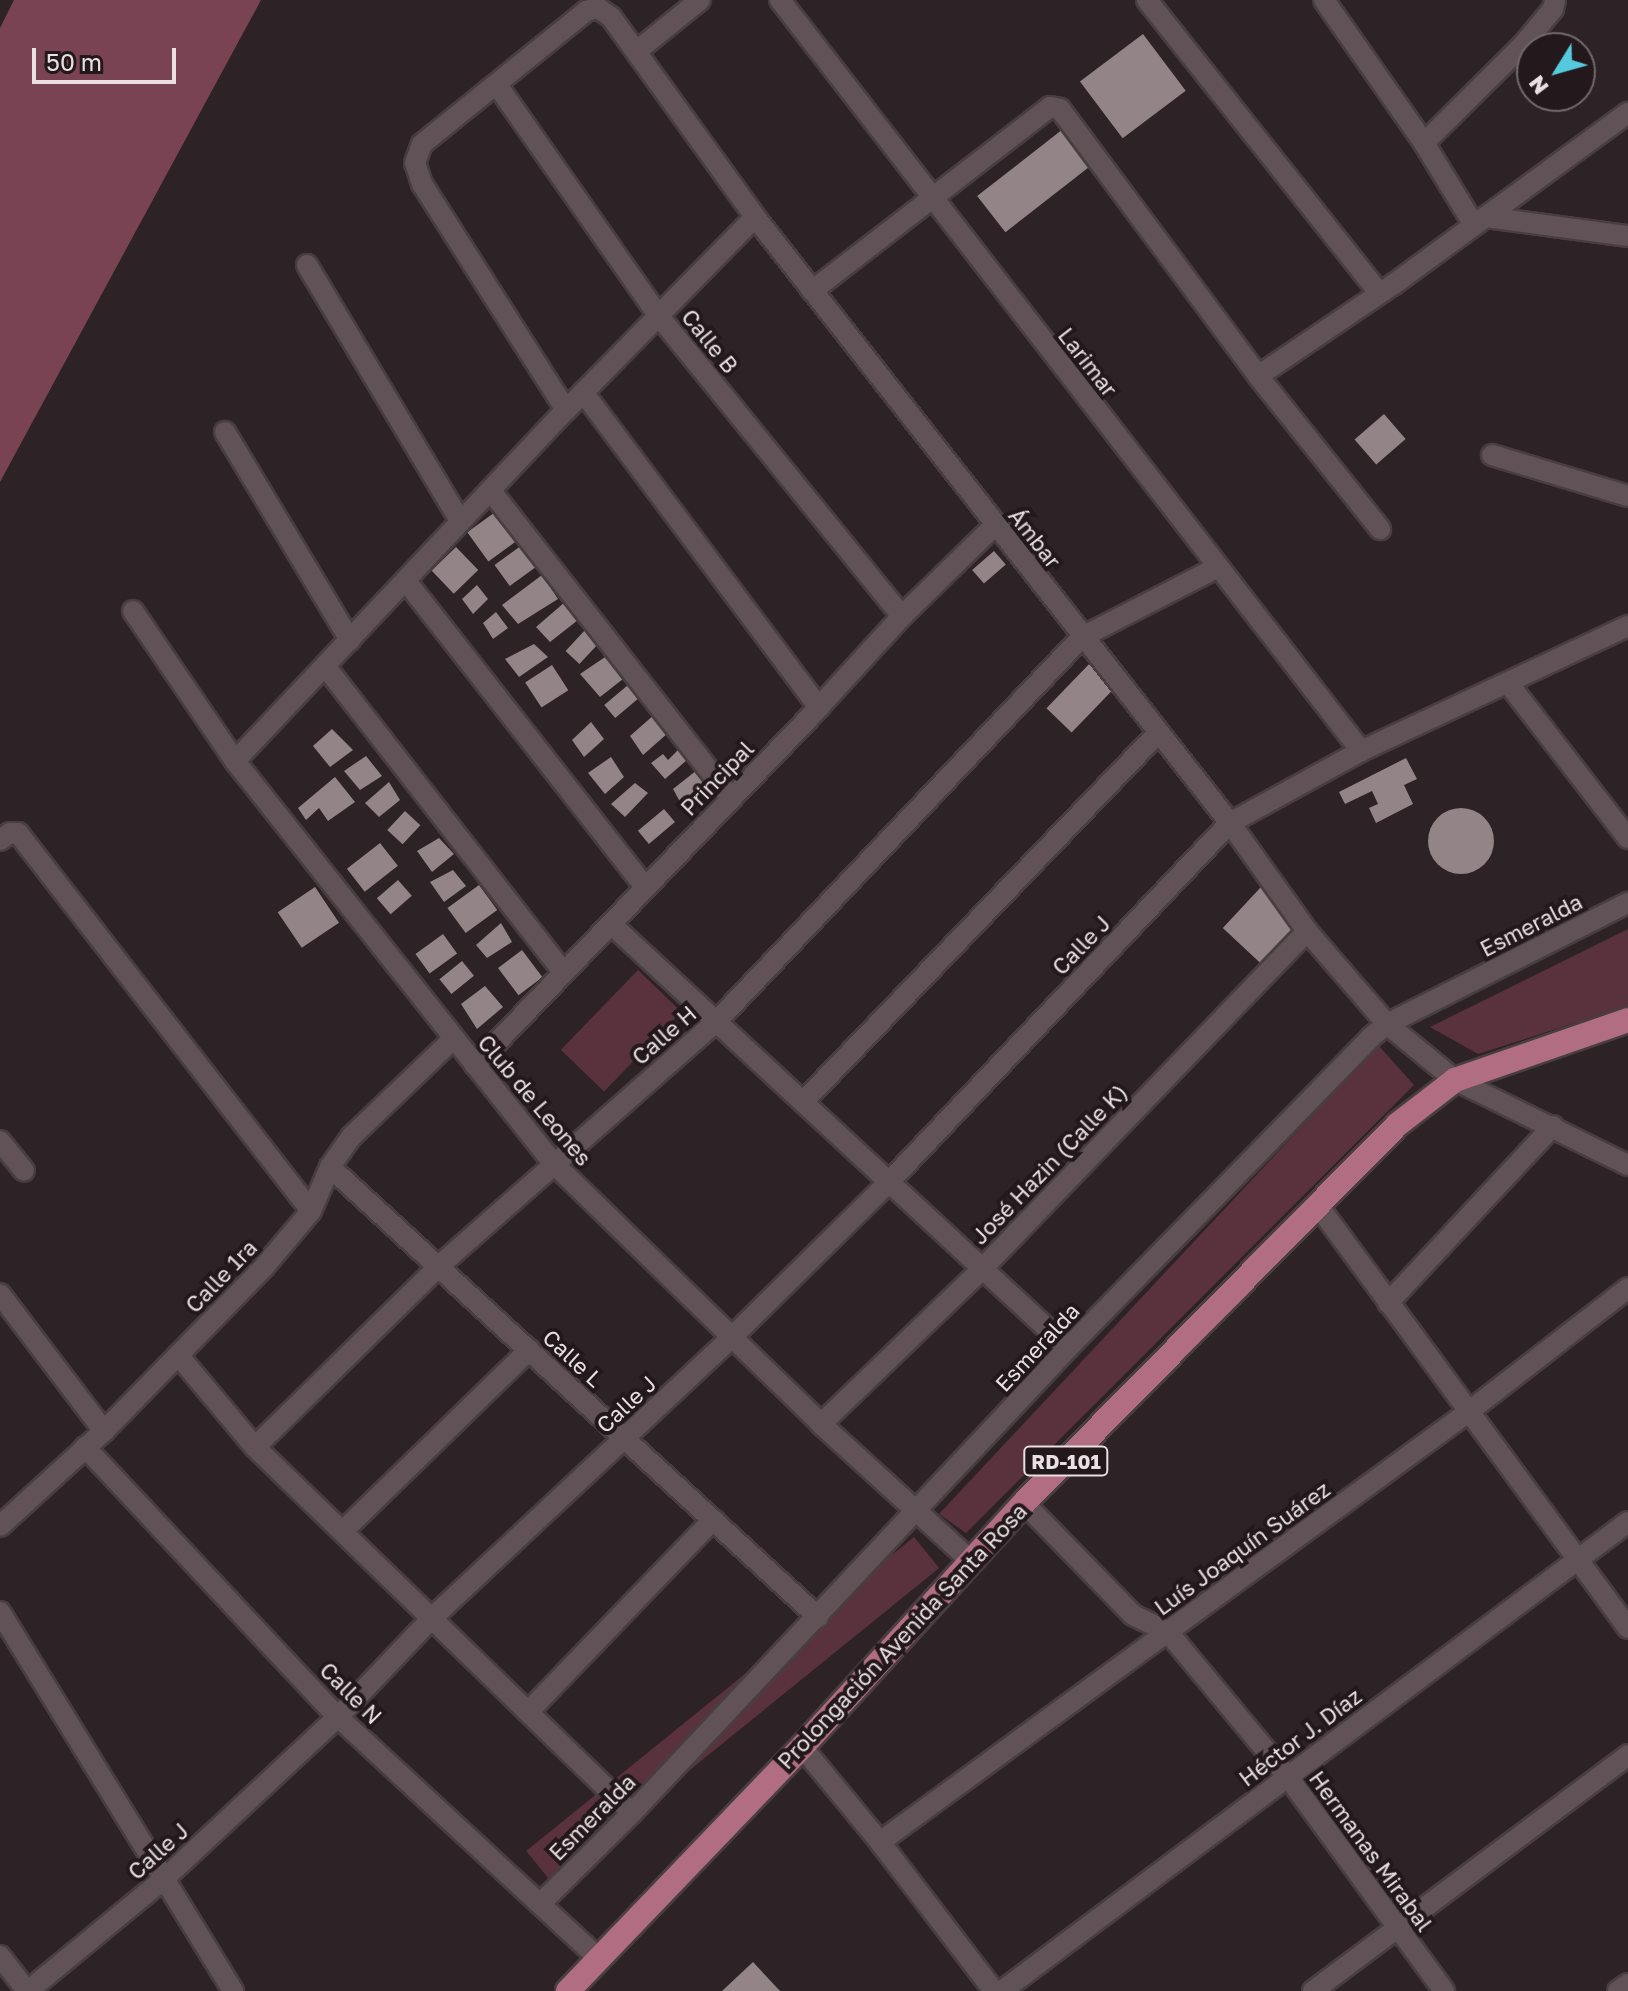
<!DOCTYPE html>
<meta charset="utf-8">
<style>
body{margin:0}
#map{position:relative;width:1628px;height:1991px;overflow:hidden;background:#2d2225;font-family:"Golos Text",sans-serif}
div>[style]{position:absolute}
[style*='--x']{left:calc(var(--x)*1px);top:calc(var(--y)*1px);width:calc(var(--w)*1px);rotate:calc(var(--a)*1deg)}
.green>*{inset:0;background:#5a323e;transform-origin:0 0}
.forest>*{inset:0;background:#7a4354}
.building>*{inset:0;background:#938487;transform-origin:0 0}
.round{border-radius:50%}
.roads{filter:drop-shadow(2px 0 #483e41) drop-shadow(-2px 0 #483e41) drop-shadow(0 2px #483e41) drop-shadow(0 -2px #483e41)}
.street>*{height:20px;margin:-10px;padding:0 10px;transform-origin:10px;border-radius:10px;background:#605256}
.primary>*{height:24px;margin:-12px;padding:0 12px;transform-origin:12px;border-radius:12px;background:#b16d82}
span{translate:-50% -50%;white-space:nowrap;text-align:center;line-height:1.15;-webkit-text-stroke:8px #23181b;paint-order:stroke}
.shield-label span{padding:2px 6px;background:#23181b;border:2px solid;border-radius:6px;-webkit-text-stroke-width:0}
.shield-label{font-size:20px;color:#e8e0e2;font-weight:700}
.street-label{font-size:22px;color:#e8e0e2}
.north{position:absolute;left:1516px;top:32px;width:80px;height:80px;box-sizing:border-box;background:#23181b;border:2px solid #72686b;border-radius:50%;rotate:233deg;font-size:22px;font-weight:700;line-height:32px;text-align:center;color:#e8e0e2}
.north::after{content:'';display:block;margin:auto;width:28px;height:36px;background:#55cadf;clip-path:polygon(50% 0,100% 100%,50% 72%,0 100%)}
.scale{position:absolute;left:32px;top:48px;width:144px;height:36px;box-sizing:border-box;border:4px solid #e8e0e2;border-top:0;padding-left:10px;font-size:24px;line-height:28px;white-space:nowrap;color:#e8e0e2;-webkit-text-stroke:6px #23181b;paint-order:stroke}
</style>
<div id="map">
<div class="green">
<div style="clip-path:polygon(1628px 929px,1628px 1006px,1478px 1054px,1430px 1027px)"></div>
<div style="left:638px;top:970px;width:60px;height:111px;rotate:44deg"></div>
<div style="clip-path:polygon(1378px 1045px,1414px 1085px,966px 1533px,939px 1514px)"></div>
<div style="left:914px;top:1537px;width:40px;height:499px;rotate:51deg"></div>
</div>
<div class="forest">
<div style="clip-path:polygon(14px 0,261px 0,0 482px,0 28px)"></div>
</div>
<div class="building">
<div style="left:1143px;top:34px;width:71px;height:79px;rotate:53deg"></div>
<div style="left:1063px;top:129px;width:46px;height:109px;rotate:52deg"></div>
<div style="left:1384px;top:414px;width:33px;height:39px;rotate:49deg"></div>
<div style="left:498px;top:510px;width:36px;height:38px;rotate:54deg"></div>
<div style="left:522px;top:545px;width:26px;height:34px;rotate:54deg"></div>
<div style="left:456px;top:547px;width:32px;height:34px;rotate:46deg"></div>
<div style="left:994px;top:551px;width:18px;height:29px;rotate:49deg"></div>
<div style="clip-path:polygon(542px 575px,558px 599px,518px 624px,502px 605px)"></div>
<div style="clip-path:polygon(477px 585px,488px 599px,473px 614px,462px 599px)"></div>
<div style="clip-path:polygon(565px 602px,578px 620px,550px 642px,536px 627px)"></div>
<div style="clip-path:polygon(496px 612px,508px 628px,493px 639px,483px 623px)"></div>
<div style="left:586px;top:629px;width:19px;height:30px;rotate:43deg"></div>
<div style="clip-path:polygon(534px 644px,548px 657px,519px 677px,505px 659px)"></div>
<div style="clip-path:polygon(608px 655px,623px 679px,600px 697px,580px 674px)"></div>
<div style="left:1093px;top:660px;width:35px;height:67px;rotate:44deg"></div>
<div style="left:552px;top:665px;width:30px;height:32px;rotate:57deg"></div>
<div style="left:628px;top:685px;width:17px;height:31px;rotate:50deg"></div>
<div style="clip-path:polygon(655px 714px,668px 733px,643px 755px,630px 736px)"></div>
<div style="clip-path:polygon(591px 722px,604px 739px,584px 757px,572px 740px)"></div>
<div style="clip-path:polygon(332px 729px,353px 750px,330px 767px,313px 746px)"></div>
<div style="clip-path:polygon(680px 748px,687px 760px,665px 779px,651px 763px,663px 754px,668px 760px)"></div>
<div style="clip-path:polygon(366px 756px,382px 776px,360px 790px,344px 771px)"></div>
<div style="clip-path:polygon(611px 757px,624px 777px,605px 794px,588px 773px)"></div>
<div style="clip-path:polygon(1406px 758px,1417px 779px,1404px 785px,1413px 804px,1376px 823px,1369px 808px,1378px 804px,1372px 791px,1345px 804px,1339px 792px)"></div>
<div style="clip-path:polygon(697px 770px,710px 785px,683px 807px,673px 789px)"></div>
<div style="clip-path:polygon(335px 777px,355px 802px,328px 821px,319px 808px,306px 820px,298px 808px)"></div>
<div style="clip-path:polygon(389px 782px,400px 800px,379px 817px,365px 803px)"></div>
<div style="clip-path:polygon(635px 783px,648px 793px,625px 817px,611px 804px)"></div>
<div class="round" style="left:1428px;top:808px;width:66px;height:66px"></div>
<div style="left:664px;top:809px;width:17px;height:34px;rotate:50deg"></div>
<div style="left:405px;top:811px;width:21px;height:26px;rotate:43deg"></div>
<div style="clip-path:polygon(439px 838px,454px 854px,432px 872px,417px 851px)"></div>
<div style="left:380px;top:843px;width:29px;height:42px;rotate:52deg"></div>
<div style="clip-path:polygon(453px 870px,466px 886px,444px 902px,430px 882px)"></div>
<div style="left:398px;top:880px;width:21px;height:28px;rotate:49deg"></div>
<div style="left:479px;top:885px;width:31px;height:39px;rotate:54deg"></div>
<div style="left:315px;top:887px;width:43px;height:45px;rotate:56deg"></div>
<div style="left:1261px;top:887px;width:52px;height:56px;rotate:43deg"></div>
<div style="clip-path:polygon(501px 923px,512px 942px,487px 958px,476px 945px)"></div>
<div style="left:443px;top:934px;width:24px;height:34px;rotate:54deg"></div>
<div style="left:522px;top:950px;width:34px;height:30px;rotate:53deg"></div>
<div style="left:462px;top:961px;width:19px;height:29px;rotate:51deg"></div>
<div style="clip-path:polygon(485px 986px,503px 1007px,477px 1029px,461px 1004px)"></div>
<div style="clip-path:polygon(753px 1962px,780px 1991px,722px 1991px)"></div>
</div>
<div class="roads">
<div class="street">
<div style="--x:780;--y:0;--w:950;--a:52.27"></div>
<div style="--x:1147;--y:0;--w:374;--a:51.6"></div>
<div style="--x:1324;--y:0;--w:174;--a:55"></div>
<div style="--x:1424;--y:143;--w:96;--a:58.6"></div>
<div style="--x:637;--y:51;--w:81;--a:-39"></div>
<div style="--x:497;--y:85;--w:281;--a:55"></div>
<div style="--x:658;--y:315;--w:387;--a:51"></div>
<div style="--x:1424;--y:143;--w:139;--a:-44.7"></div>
<div style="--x:1523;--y:45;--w:47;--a:-50.2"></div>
<div style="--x:1553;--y:9;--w:9;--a:-77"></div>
<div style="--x:1485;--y:217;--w:144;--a:7.6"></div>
<div style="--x:307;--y:265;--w:298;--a:59.1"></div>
<div style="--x:812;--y:291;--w:301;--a:-37.7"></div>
<div style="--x:1050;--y:107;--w:10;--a:11"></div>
<div style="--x:1060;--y:109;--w:332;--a:53.4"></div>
<div style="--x:1258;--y:376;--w:196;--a:51.4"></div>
<div style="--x:1258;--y:376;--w:164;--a:-34.1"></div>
<div style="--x:1394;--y:284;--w:290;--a:-36.2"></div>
<div style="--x:583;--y:392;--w:394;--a:53.2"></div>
<div style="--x:566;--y:410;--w:268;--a:-122.5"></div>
<div style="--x:422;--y:184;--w:22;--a:-108"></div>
<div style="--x:415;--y:163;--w:20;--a:-70"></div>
<div style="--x:422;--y:144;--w:211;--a:-39"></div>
<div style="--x:586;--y:11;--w:12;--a:-14"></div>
<div style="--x:598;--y:8;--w:16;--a:35"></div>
<div style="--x:611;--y:17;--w:246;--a:54.2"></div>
<div style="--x:755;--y:217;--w:770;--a:51.91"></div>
<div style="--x:1230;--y:823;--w:133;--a:54.5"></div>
<div style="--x:1307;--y:931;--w:123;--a:49.3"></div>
<div style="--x:1387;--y:1024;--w:88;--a:39.5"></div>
<div style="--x:1455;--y:1080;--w:193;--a:26.2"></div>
<div style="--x:225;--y:432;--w:243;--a:59"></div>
<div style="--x:1492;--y:455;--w:142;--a:16.8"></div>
<div style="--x:491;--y:491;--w:390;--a:52"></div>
<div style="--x:406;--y:581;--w:388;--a:52"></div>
<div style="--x:133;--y:611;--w:181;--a:55.8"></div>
<div style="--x:235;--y:761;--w:513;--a:51.65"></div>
<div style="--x:553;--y:1163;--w:374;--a:44.2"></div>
<div style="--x:821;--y:1424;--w:202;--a:42.4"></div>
<div style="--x:325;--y:666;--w:388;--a:52.1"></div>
<div style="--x:1508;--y:683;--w:196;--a:52.3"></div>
<div style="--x:235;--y:761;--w:482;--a:-46.7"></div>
<div style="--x:566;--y:410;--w:270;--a:-45.6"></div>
<div style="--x:0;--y:840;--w:12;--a:-35"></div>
<div style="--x:10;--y:833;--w:8;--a:0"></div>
<div style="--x:18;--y:833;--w:478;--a:52.2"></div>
<div style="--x:611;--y:924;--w:623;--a:42.85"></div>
<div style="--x:475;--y:1065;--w:496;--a:-46.1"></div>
<div style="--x:819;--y:707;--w:123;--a:-47.6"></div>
<div style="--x:902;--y:616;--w:130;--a:-44.4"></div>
<div style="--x:803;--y:1102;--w:513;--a:-46.1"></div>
<div style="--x:0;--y:1141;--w:38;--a:51"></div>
<div style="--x:330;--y:1167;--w:664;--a:42.68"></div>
<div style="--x:1319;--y:1207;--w:522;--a:53.72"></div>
<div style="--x:0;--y:1294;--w:172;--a:52.8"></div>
<div style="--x:1388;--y:1303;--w:242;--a:-47"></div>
<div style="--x:178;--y:1355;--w:120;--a:50.1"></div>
<div style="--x:255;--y:1447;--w:525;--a:44.15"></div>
<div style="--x:821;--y:1424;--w:223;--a:-43.9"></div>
<div style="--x:982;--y:1269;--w:469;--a:-46.1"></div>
<div style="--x:85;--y:1447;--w:370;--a:46.9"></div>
<div style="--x:338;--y:1717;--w:355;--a:42.8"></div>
<div style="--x:255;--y:1447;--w:257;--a:-44.5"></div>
<div style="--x:438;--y:1267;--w:371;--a:-41.4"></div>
<div style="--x:716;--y:1022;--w:531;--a:-46.45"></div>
<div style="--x:1082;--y:637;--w:153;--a:-27.2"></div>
<div style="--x:1024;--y:1503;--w:156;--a:45.8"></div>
<div style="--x:1133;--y:1615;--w:39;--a:26"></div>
<div style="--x:1168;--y:1632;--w:188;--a:50.4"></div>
<div style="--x:1288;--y:1777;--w:265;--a:53.9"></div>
<div style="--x:0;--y:1526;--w:141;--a:-42.4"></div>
<div style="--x:104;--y:1431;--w:229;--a:-45.7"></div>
<div style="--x:264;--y:1267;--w:73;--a:-50"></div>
<div style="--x:311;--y:1211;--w:48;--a:-66.6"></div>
<div style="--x:330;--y:1167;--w:38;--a:-55"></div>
<div style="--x:352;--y:1136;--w:139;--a:-43.8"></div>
<div style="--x:343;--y:1531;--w:260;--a:-44.2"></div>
<div style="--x:0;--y:1612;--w:445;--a:58.4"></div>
<div style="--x:528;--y:1712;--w:267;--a:-46.1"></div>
<div style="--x:802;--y:1747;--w:123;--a:50.6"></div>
<div style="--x:880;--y:1842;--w:188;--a:52.6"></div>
<div style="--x:880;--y:1842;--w:727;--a:-36.16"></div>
<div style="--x:1467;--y:1413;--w:204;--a:-37.8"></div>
<div style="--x:541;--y:1903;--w:128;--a:-44.7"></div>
<div style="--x:632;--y:1813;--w:637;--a:-46.84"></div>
<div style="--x:1068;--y:1348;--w:433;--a:-45.7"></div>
<div style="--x:1370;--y:1038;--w:22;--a:-39"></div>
<div style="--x:1387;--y:1024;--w:270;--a:-26.7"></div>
<div style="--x:0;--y:1956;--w:44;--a:52.4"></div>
<div style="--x:28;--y:1991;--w:176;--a:-39.5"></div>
<div style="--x:164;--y:1879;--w:238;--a:-43"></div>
<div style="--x:338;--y:1717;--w:137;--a:-46.5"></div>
<div style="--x:432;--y:1618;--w:412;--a:-43.1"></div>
<div style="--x:733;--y:1336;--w:219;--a:-44.6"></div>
<div style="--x:889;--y:1182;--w:495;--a:-46.5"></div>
<div style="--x:1230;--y:823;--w:149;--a:-28.8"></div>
<div style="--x:1361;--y:751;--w:295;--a:-25.1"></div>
<div style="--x:1002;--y:1991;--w:782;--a:-36.84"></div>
<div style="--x:1313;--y:1991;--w:394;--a:-36.8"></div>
<div style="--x:1618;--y:1991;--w:12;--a:-35"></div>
</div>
<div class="primary">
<div style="--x:568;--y:1991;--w:338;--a:-46.2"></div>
<div style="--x:802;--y:1747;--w:330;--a:-47.7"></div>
<div style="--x:1024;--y:1503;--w:531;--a:-45.38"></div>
<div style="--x:1397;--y:1125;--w:73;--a:-37.8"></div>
<div style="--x:1455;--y:1080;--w:183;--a:-19.1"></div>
</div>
</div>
<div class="shield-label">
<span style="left:1066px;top:1461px">RD-101</span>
</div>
<div class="street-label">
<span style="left:710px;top:341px;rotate:51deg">Calle B</span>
<span style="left:1088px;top:362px;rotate:52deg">Larimar</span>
<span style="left:1035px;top:538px;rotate:52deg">Ámbar</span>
<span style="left:717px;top:778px;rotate:-46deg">Principal</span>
<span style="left:1531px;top:925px;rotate:-27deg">Esmeralda</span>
<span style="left:1081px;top:945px;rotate:-46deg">Calle J</span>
<span style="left:664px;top:1035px;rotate:-41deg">Calle H</span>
<span style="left:535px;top:1100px;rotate:50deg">Club de Leones</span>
<span style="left:1049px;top:1164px;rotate:-46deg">José Hazin (Calle K)</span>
<span style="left:221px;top:1276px;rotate:-46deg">Calle 1ra</span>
<span style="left:1037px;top:1347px;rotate:-47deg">Esmeralda</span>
<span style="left:573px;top:1358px;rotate:43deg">Calle L</span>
<span style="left:626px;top:1404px;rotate:-43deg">Calle J</span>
<span style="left:1242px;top:1548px;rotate:-36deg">Luís Joaquín Suárez</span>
<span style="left:902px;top:1636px;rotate:-47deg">Prolongación Avenida Santa Rosa</span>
<span style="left:351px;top:1693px;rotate:45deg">Calle N</span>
<span style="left:1300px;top:1737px;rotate:-37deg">Héctor J. Díaz</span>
<span style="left:592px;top:1817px;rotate:-45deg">Esmeralda</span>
<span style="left:158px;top:1851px;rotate:-42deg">Calle J</span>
<span style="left:1371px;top:1851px;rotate:54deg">Hermanas Mirabal</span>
</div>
<div class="north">N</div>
<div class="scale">50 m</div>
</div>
